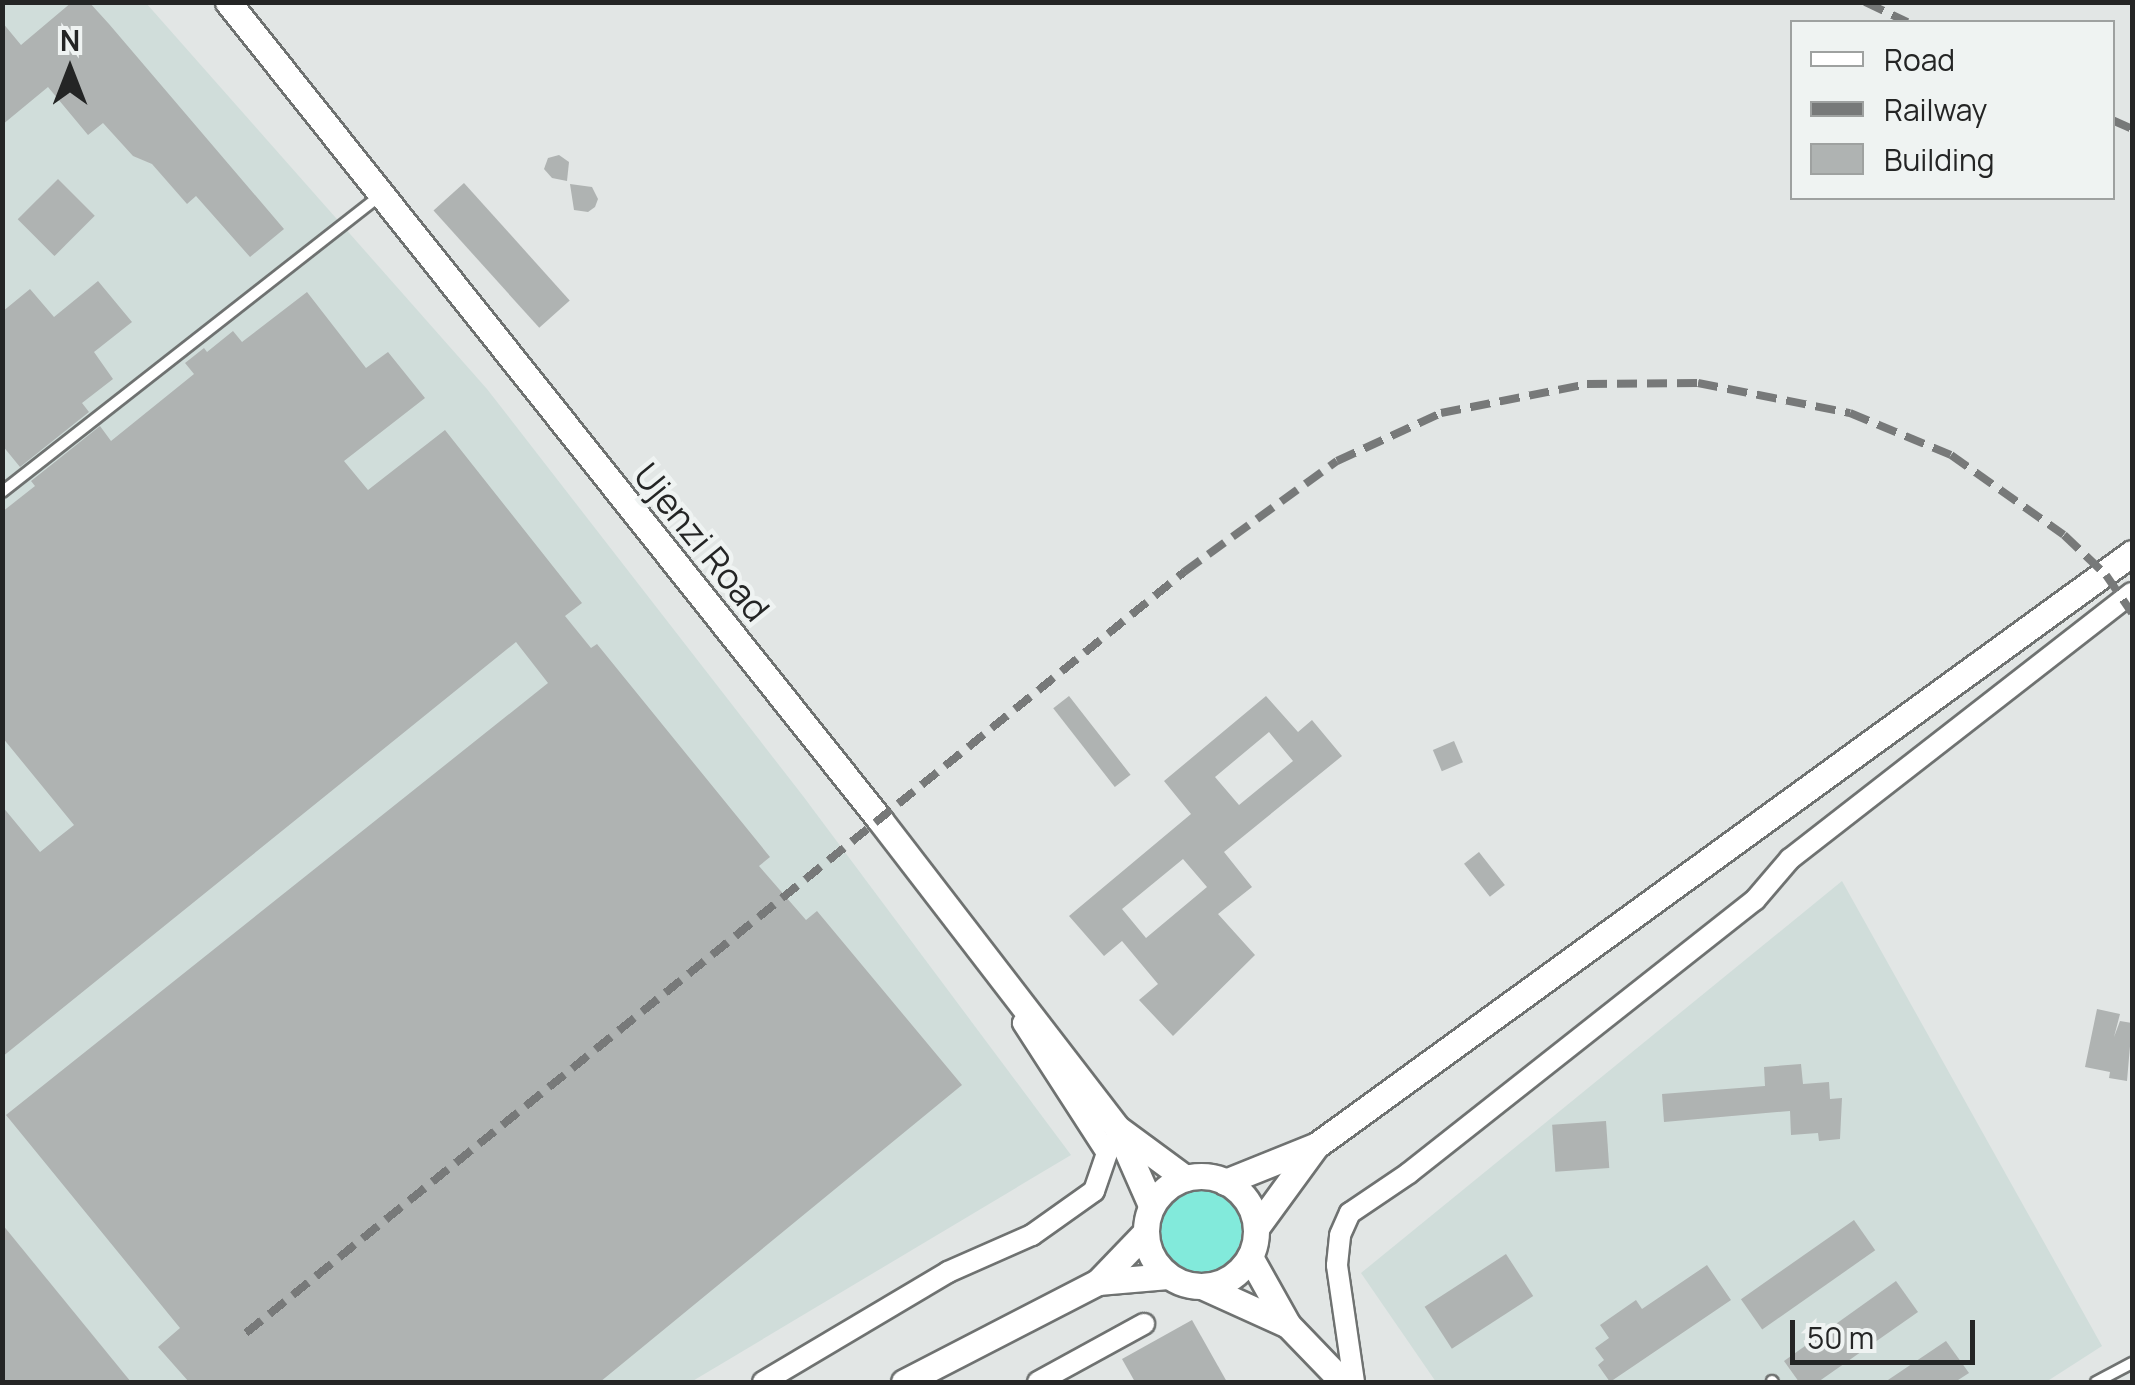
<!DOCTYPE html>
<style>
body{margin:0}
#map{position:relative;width:2135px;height:1385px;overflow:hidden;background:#e2e6e5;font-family:Manrope,sans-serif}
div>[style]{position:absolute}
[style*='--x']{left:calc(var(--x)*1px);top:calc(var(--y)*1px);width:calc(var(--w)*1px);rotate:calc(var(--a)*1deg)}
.built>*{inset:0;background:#d0ddda}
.green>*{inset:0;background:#82eadb}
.round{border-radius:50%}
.building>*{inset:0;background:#afb3b2;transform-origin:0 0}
.roads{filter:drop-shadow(2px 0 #6f7271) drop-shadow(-2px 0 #6f7271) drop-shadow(0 2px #6f7271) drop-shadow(0 -2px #6f7271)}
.service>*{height:10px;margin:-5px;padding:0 5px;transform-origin:5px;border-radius:5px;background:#fff}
.minor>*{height:20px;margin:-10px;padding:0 10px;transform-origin:10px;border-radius:10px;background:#fff}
.tertiary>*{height:25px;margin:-12.5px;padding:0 12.5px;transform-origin:12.5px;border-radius:12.5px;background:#fff}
.tertiary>.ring{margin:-12.5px;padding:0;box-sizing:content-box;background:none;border:25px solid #fff;border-radius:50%}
.rail>*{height:8px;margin-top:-4px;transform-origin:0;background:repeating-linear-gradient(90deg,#777979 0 20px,transparent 0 30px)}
span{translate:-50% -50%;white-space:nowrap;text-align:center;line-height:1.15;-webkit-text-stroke:9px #eff3f2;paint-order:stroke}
.street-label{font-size:35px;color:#242525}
.frame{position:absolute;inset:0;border:5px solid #242525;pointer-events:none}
.legend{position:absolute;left:1790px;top:20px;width:325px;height:180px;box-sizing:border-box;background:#eff3f2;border:2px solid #9ea1a0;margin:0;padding:12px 18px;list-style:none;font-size:30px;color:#242525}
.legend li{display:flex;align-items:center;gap:20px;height:50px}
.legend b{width:50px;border:2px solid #9ea1a0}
.north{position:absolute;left:20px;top:20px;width:100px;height:100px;-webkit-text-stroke:8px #eff3f2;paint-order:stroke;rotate:0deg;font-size:28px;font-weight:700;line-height:40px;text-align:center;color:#242525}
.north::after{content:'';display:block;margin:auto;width:35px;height:45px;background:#242525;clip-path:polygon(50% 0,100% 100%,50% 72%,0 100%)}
.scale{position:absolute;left:1790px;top:1320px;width:185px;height:45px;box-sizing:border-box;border:5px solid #242525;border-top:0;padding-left:12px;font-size:30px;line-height:35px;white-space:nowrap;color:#242525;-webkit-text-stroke:8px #eff3f2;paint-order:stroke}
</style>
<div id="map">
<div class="built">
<div style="clip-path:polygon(3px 3px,146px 3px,487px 389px,803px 796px,1071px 1155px,691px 1382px,3px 1382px)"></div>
<div style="clip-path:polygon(1842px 881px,2102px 1346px,2046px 1382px,1436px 1382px,1361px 1273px)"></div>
</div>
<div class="green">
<div class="round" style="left:1154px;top:1186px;width:88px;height:88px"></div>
</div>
<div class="building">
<div style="clip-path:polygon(72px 2px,89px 2px,109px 24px,284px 229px,250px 257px,196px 196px,187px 204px,152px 164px,133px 156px,103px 123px,88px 135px,48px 87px,2px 125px,2px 22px,21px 45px)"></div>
<div style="clip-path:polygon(559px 155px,569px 162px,567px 181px,552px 178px,544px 169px,548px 158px)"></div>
<div style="left:58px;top:179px;width:52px;height:57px;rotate:45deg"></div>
<div style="left:464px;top:183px;width:158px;height:41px;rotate:48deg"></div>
<div style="clip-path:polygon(570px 184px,592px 187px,598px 199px,595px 207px,588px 212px,574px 210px)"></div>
<div style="clip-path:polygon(98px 281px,132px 322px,94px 352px,113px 379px,82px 403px,89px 412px,20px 467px,2px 445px,2px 312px,30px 289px,54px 317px)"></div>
<div style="clip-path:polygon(307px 292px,366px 368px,388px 352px,425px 398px,344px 461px,368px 490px,445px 430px,582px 603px,565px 616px,591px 648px,597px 644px,770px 857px,759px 866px,806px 920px,817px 911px,962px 1085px,600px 1382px,189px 1382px,158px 1347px,180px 1328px,6px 1115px,548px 683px,516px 642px,2px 1057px,2px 806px,40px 852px,74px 825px,2px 737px,2px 512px,35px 486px,31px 481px,100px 426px,111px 441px,194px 374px,185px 363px,204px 348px,207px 352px,233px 331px,242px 342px)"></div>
<div style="left:1069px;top:696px;width:100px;height:20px;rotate:52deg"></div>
<div style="clip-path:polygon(evenodd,1266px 696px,1298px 732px,1312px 720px,1342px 756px,1224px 852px,1252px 887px,1218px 914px,1255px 955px,1173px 1036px,1139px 1000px,1158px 984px,1122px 941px,1104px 956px,1069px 916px,1191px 814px,1164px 781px,1266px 696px,1269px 732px,1293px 761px,1239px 805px,1215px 777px,1269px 732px,1266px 696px,1183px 859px,1207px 887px,1146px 938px,1122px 909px,1183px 859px)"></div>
<div style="left:1454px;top:741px;width:23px;height:23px;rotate:67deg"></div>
<div style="left:1479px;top:852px;width:42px;height:19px;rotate:52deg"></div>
<div style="clip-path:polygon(2097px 1009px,2120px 1014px,2114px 1037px,2120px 1021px,2132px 1023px,2127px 1081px,2109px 1078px,2110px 1072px,2085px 1067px)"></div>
<div style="clip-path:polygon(1801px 1064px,1803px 1084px,1829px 1082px,1830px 1099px,1842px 1098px,1840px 1139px,1819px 1141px,1818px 1133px,1791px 1135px,1790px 1111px,1664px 1122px,1662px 1094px,1765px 1086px,1764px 1067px)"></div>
<div style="left:1606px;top:1121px;width:47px;height:54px;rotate:86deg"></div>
<div style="left:1854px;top:1220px;width:37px;height:138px;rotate:55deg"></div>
<div style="clip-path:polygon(2px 1224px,131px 1382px,2px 1382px)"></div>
<div style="left:1506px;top:1254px;width:50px;height:97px;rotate:57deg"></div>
<div style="clip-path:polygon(1707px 1265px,1731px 1300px,1610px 1382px,1598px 1365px,1604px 1360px,1595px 1348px,1609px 1338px,1600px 1325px,1636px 1300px,1642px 1309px)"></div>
<div style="clip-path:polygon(1896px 1281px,1918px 1312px,1818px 1382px,1799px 1382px,1784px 1361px)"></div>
<div style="clip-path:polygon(1192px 1320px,1227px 1382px,1135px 1382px,1122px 1359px)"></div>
<div style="clip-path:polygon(1946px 1341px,1969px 1373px,1955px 1382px,1885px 1382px)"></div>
</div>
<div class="roads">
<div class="service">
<div style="--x:2;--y:492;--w:479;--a:-38.1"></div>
<div style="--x:1772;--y:1381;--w:1;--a:45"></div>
<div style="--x:2096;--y:1382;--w:41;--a:-27.8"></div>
</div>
<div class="minor">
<div style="--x:763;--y:1382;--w:215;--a:-30.7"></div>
<div style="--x:948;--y:1272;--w:92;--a:-23.8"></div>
<div style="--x:1032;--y:1235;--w:76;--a:-35.4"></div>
<div style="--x:1094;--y:1191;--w:40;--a:-71.1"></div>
<div style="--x:1107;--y:1153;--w:155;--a:-122.9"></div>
<div style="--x:1038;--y:1382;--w:121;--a:-28.7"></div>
<div style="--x:1354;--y:1382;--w:118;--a:-98.3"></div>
<div style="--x:1337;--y:1265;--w:30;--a:-84"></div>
<div style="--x:1340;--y:1235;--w:24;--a:-66"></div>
<div style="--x:1350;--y:1213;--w:71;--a:-34.1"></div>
<div style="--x:1409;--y:1173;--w:441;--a:-38.3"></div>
<div style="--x:1755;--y:900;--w:54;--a:-49.5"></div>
<div style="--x:1790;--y:859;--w:433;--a:-37.9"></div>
</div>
<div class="tertiary">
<div style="--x:228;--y:2;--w:1046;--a:51.44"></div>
<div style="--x:880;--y:820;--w:389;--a:52.4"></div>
<div style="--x:1117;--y:1128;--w:84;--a:66.2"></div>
<div style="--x:1120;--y:1130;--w:81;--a:36.4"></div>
<div class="ring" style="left:1146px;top:1176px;width:85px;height:85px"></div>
<div style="--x:1225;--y:1182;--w:99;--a:-21.9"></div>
<div style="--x:1317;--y:1145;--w:1007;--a:-35.99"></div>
<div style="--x:1256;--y:1228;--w:100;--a:-53.9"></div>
<div style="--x:1250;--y:1257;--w:78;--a:60.8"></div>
<div style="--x:1288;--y:1325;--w:79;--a:46"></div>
<div style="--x:1098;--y:1282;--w:70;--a:-4.9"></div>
<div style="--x:1202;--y:1286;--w:94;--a:24.4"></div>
<div style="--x:904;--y:1382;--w:218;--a:-27.3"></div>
<div style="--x:1098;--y:1282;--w:68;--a:-46.2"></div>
</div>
</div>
<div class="rail">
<div style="--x:1865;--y:2;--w:47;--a:25.5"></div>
<div style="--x:2112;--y:120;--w:22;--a:24"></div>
<div style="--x:246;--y:1333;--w:1208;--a:-39.05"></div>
<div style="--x:1184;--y:572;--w:189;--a:-36"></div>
<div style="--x:1337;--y:461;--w:115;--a:-24.8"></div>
<div style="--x:1441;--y:413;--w:149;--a:-11.2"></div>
<div style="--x:1587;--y:384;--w:111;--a:-0.5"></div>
<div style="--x:1698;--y:383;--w:155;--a:11.2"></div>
<div style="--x:1850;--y:413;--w:109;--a:22.6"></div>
<div style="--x:1951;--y:455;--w:138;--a:35.3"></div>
<div style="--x:2064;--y:535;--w:58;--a:43.6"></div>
<div style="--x:2106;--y:575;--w:46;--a:55.6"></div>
</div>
<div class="street-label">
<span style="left:702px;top:542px;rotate:51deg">Ujenzi Road</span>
</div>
<div class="frame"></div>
<ul class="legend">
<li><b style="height:12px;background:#fff"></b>Road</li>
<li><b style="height:12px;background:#777979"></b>Railway</li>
<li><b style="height:28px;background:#afb3b2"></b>Building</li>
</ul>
<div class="north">N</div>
<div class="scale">50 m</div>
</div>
